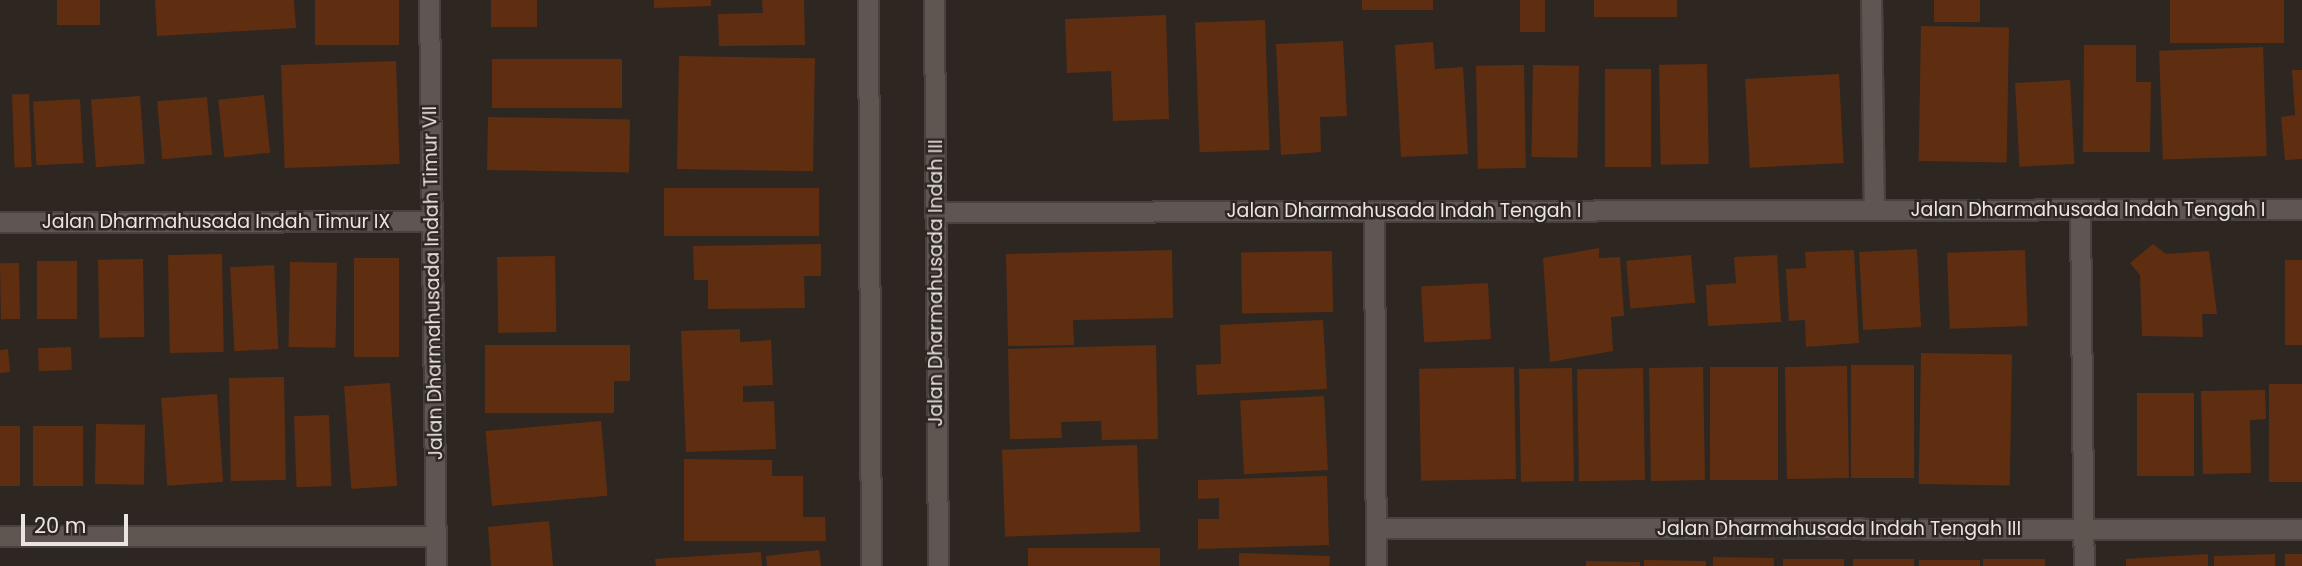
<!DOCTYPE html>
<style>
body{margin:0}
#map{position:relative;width:2302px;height:566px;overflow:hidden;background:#2e2621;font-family:Poppins,sans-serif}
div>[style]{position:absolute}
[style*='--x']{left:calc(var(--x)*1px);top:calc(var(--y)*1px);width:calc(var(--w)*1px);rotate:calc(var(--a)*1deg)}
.building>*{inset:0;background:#5f2e10;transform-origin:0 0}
.roads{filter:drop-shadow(2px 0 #49423e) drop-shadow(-2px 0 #49423e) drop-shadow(0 2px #49423e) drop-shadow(0 -2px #49423e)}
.minor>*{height:19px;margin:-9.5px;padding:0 9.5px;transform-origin:9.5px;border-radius:9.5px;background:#605651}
span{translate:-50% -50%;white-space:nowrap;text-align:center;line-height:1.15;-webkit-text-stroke:5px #2e2621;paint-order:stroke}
.street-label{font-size:19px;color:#ebe5e2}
.scale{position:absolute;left:21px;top:514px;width:107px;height:32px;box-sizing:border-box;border:4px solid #ebe5e2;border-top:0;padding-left:9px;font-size:21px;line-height:24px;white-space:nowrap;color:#ebe5e2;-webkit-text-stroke:5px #2e2621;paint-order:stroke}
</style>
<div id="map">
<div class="building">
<div style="left:57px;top:0;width:43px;height:25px"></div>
<div style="clip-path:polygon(155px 0,294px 0,296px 28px,157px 36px)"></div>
<div style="left:315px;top:0;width:84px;height:45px"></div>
<div style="left:491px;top:0;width:46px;height:27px"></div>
<div style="clip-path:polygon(654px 0,711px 0,711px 6px,654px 8px)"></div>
<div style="clip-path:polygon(762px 0,804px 0,805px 45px,719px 46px,718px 14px,763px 13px)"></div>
<div style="left:1362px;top:0;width:71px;height:10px"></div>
<div style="left:1520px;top:0;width:25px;height:32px"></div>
<div style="left:1594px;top:0;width:83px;height:17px"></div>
<div style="left:1934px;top:0;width:46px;height:22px"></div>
<div style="left:2170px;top:0;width:114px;height:43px"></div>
<div style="clip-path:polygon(1166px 15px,1169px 119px,1113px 121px,1111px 71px,1067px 73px,1065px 19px)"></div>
<div style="left:1265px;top:20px;width:130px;height:70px;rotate:88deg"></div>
<div style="left:1921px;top:26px;width:88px;height:135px;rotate:1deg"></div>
<div style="clip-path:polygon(1343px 41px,1347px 116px,1320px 117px,1321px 152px,1281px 155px,1276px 44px)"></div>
<div style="clip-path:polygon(1433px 42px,1435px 69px,1463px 67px,1468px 154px,1401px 157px,1395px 45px)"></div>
<div style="clip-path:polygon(2084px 45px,2136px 45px,2136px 82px,2151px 82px,2150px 152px,2083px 152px)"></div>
<div style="left:2263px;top:47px;width:109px;height:104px;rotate:88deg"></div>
<div style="left:679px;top:56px;width:136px;height:113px;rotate:1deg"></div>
<div style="left:492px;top:59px;width:130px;height:49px"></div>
<div style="left:396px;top:61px;width:103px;height:115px;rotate:88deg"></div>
<div style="left:1707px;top:64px;width:100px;height:48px;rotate:89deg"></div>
<div style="left:1524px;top:65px;width:103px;height:48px;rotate:89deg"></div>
<div style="left:1533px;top:65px;width:46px;height:92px;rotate:1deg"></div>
<div style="left:1605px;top:69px;width:46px;height:98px"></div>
<div style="clip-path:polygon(2292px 70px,2302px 70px,2302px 159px,2285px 160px,2281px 117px,2295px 115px)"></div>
<div style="left:1839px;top:74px;width:89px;height:94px;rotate:87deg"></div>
<div style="left:2070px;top:80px;width:84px;height:55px;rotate:87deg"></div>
<div style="left:29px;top:94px;width:73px;height:17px;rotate:88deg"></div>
<div style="left:264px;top:95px;width:58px;height:46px;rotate:84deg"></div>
<div style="left:140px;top:96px;width:68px;height:49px;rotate:86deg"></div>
<div style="left:207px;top:97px;width:58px;height:50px;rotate:85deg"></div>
<div style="left:80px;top:99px;width:64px;height:47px;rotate:87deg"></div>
<div style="left:488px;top:117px;width:142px;height:53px;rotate:1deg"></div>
<div style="left:819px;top:188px;width:48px;height:155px;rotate:90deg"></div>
<div style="clip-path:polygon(821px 244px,821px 276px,804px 276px,805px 308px,708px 309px,708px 280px,694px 280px,693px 246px)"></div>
<div style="clip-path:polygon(2153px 244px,2166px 254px,2209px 251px,2217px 314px,2202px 314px,2203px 337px,2142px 336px,2140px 275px,2130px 263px)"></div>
<div style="clip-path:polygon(1599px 248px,1599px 258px,1620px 257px,1624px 316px,1611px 317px,1613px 351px,1550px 362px,1543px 258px)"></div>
<div style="left:1917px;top:249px;width:78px;height:58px;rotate:87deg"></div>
<div style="clip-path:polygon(1172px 250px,1173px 318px,1073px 320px,1074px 345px,1008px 346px,1006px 254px)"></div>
<div style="clip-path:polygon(1854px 250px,1859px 343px,1806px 347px,1805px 320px,1789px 321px,1786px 269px,1806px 268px,1805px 252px)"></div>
<div style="left:2025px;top:250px;width:76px;height:78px;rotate:88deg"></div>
<div style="left:1332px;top:251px;width:61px;height:91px;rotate:89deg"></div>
<div style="left:222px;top:254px;width:98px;height:54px;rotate:89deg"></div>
<div style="left:1691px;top:255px;width:48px;height:65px;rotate:85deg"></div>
<div style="clip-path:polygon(1777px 255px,1781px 322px,1708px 326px,1706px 285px,1736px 283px,1734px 257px)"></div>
<div style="left:555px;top:256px;width:76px;height:58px;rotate:89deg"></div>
<div style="left:354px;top:258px;width:45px;height:99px"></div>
<div style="left:143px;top:259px;width:78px;height:45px;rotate:89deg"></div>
<div style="left:2285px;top:260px;width:17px;height:85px"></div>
<div style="left:37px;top:261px;width:40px;height:58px"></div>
<div style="left:290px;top:262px;width:47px;height:85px;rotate:1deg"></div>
<div style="left:19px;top:263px;width:56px;height:19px;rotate:89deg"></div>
<div style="left:274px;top:265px;width:84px;height:44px;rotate:87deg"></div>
<div style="left:1488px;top:283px;width:56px;height:67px;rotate:87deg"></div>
<div style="clip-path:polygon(1323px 320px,1327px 389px,1197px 395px,1196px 365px,1221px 364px,1220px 325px)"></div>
<div style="clip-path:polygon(740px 329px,740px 342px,771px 340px,773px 385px,743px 386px,743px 402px,774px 401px,776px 449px,686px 452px,681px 331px)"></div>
<div style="clip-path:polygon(485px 345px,630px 345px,630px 381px,614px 381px,614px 413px,485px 413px)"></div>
<div style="clip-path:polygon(1156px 345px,1158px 439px,1102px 440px,1101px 421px,1061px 422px,1062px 438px,1010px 439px,1008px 349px)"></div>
<div style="left:71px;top:347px;width:23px;height:33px;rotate:88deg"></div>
<div style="clip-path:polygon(8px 349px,10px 372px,0 373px,0 350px)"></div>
<div style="left:1921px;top:353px;width:91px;height:131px;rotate:1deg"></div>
<div style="left:1851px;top:365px;width:63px;height:113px"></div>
<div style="left:1847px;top:366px;width:112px;height:62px;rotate:89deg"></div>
<div style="left:1514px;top:367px;width:112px;height:95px;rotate:89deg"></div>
<div style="left:1703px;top:367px;width:113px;height:54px;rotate:89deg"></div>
<div style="left:1710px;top:367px;width:68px;height:113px"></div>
<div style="left:1572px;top:368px;width:113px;height:53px;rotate:89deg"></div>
<div style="left:1643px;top:368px;width:112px;height:66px;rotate:89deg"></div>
<div style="left:284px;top:377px;width:103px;height:55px;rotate:89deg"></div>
<div style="left:390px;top:383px;width:103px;height:46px;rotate:86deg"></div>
<div style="left:2269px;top:384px;width:33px;height:98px"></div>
<div style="clip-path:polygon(2265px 390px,2266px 419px,2250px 420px,2251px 473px,2203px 474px,2201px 391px)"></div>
<div style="left:2137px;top:393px;width:57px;height:83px"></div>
<div style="left:217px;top:394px;width:88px;height:56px;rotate:86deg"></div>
<div style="left:1324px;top:396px;width:74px;height:84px;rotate:87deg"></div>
<div style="left:329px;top:415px;width:71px;height:35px;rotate:88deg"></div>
<div style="left:601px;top:421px;width:75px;height:116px;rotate:85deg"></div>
<div style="left:96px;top:424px;width:49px;height:60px;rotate:1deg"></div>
<div style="left:0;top:426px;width:20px;height:60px"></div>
<div style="left:33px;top:426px;width:50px;height:60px"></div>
<div style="left:1137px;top:445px;width:87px;height:135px;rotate:88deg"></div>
<div style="clip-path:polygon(684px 459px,772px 460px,772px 476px,803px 476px,803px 517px,825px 517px,826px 541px,684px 541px)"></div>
<div style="clip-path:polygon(1327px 476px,1329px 545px,1198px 549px,1198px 519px,1219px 519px,1219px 498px,1198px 499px,1198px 480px)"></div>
<div style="clip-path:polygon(549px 521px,553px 566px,491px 566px,488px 527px)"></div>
<div style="left:1160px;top:548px;width:18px;height:132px;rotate:90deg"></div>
<div style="clip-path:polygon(819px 550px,821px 566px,767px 566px,766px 556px)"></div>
<div style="clip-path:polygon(761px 552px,762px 566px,656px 566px,655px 559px)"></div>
<div style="clip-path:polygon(1239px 553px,1330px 556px,1329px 566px,1239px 566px)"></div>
<div style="clip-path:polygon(2208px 554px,2208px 566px,2126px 566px,2126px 559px)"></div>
<div style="clip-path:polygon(2275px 554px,2275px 566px,2214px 566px,2214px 556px)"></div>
<div style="left:2285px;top:554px;width:17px;height:12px"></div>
<div style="left:1713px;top:557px;width:61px;height:9px;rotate:1deg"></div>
<div style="left:1783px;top:559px;width:61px;height:7px"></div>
<div style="left:1853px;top:559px;width:61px;height:7px"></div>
<div style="left:1983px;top:559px;width:62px;height:7px"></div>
<div style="clip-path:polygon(1644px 560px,1706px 561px,1706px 566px,1644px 566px)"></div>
<div style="left:1919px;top:560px;width:61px;height:6px"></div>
<div style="clip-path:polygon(1586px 561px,1640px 562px,1640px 566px,1586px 566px)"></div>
</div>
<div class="roads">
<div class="minor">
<div style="--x:429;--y:0;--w:566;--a:89.29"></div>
<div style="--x:868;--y:0;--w:566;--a:89.7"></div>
<div style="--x:934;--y:0;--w:566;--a:89.6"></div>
<div style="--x:1871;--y:0;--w:210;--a:89.2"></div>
<div style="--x:2080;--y:210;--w:356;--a:89.4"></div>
<div style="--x:1374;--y:211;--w:355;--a:89.7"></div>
<div style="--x:935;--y:212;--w:1367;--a:-0.13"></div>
<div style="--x:0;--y:222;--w:432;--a:-0.1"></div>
<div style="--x:1376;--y:528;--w:926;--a:0.06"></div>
<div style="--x:0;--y:536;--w:436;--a:0"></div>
</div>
</div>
<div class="street-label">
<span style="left:2088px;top:210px">Jalan Dharmahusada Indah Tengah I</span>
<span style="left:1404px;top:211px">Jalan Dharmahusada Indah Tengah I</span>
<span style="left:216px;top:222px">Jalan Dharmahusada Indah Timur IX</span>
<span style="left:433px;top:283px;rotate:-91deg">Jalan Dharmahusada Indah Timur VII</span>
<span style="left:936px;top:283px;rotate:-90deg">Jalan Dharmahusada Indah III</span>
<span style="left:1839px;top:529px">Jalan Dharmahusada Indah Tengah III</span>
</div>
<div class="scale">20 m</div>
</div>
